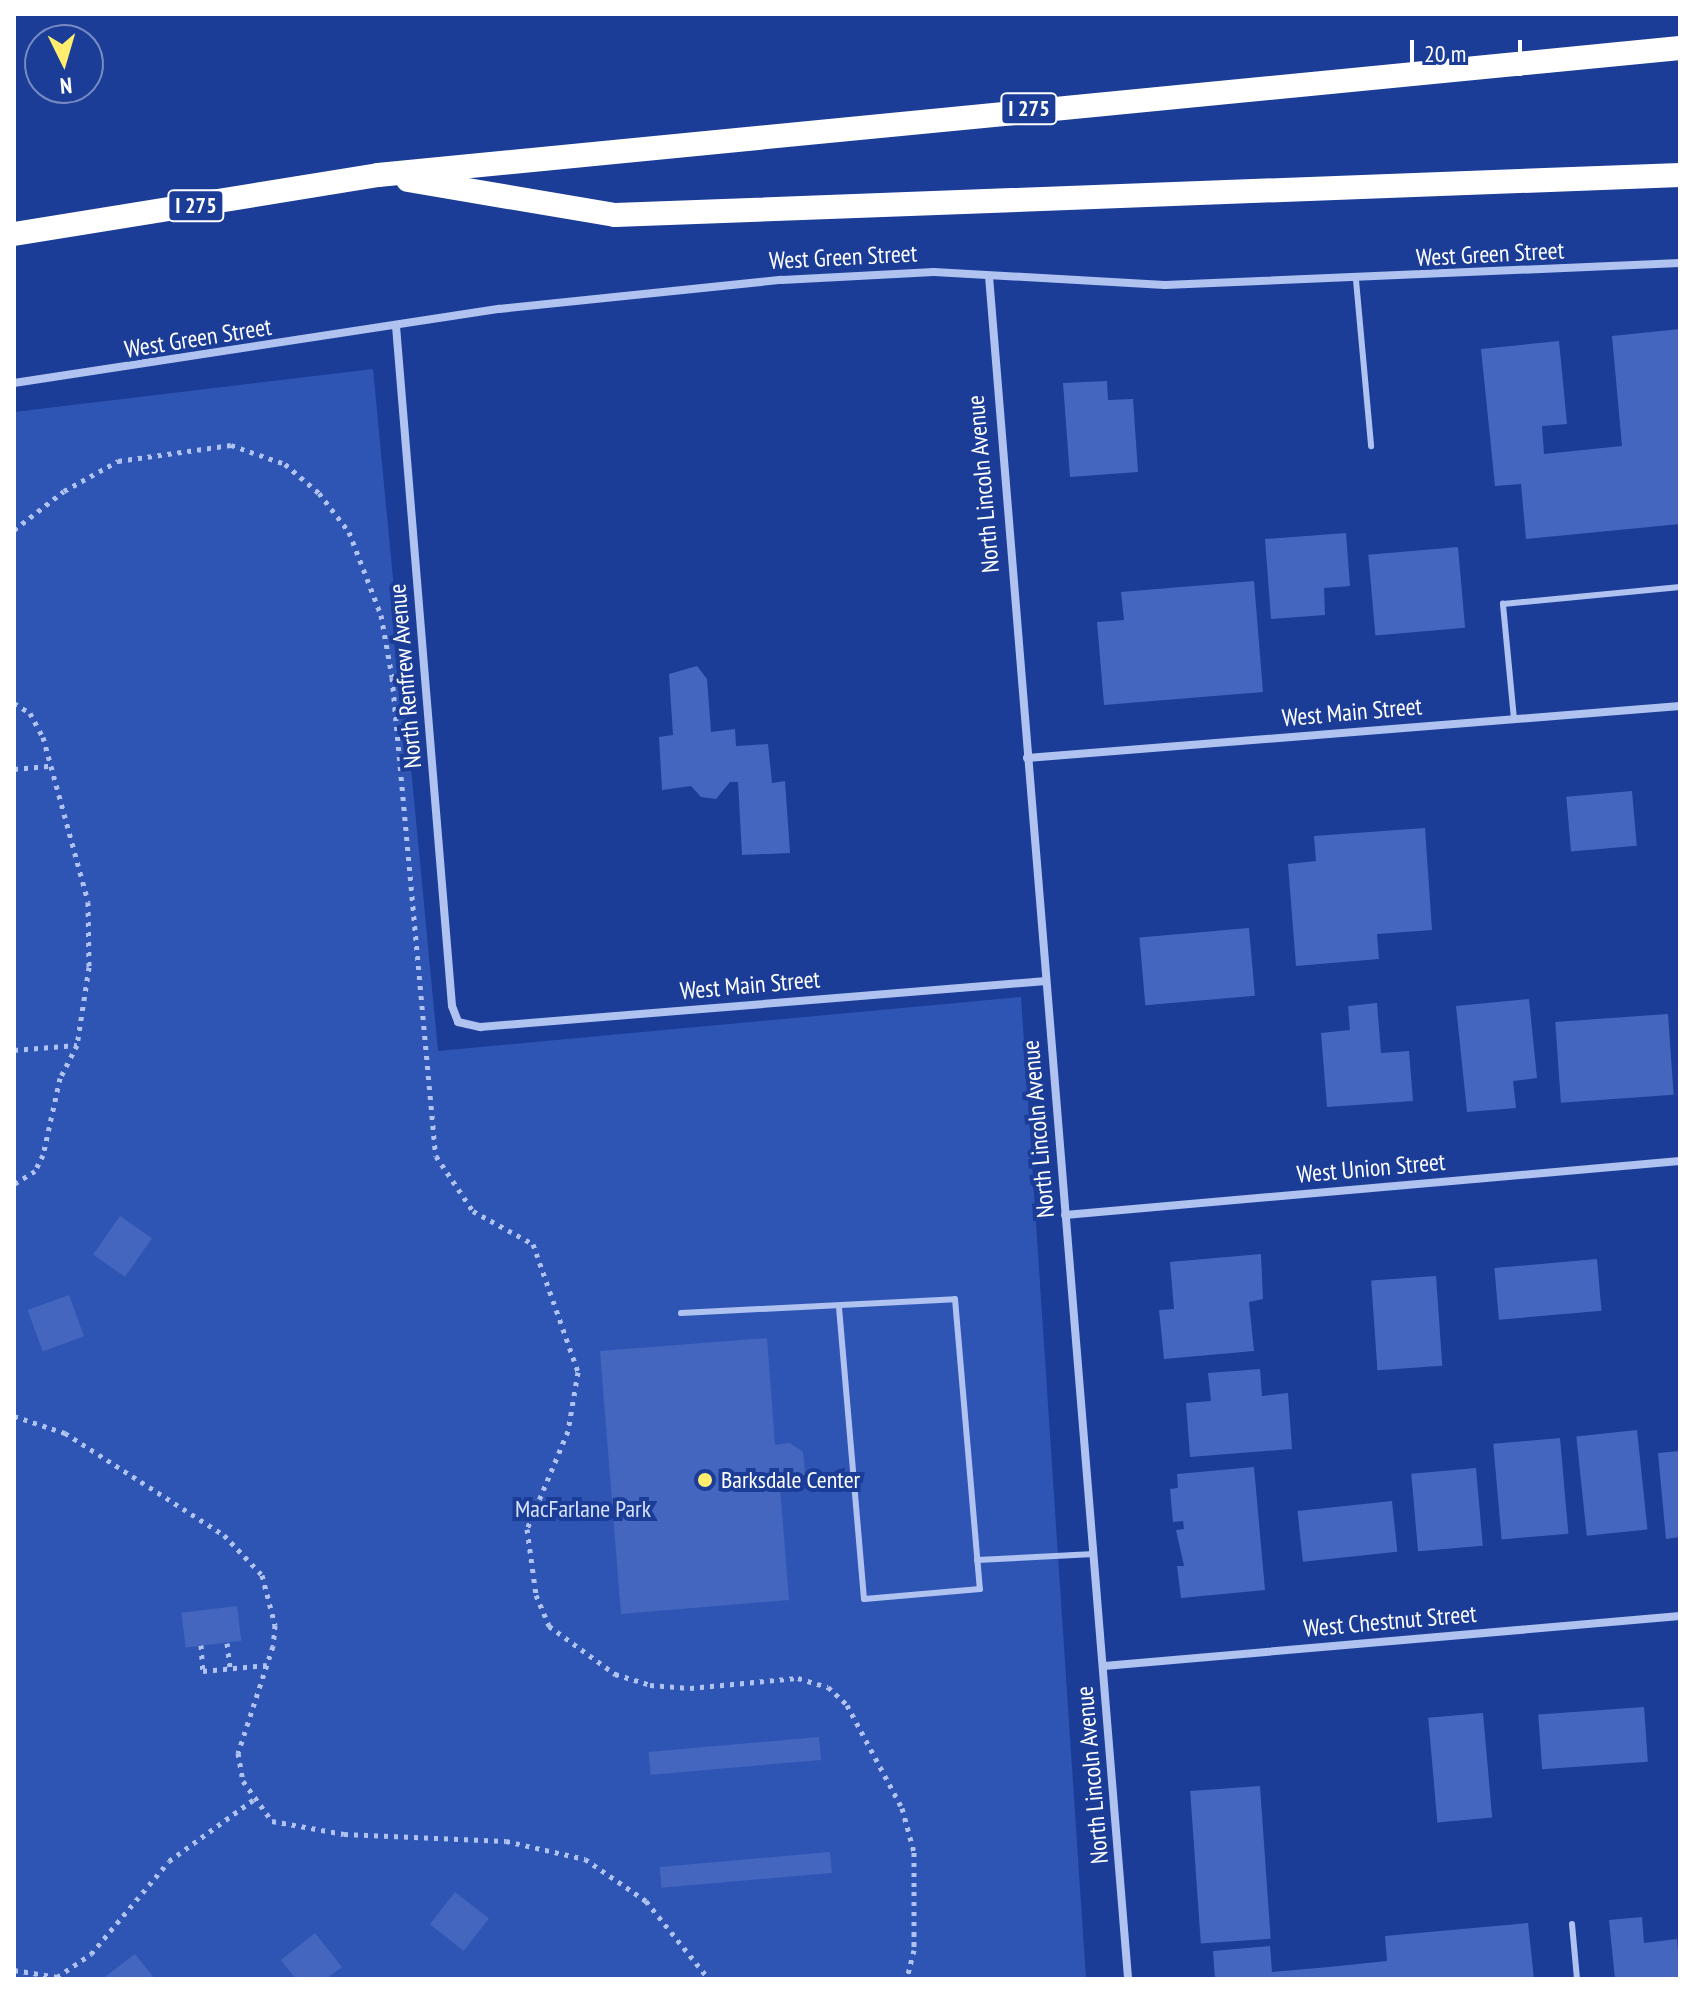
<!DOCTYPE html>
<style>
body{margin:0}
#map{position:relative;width:1694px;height:1993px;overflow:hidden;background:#1b3d97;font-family:"PT Sans Narrow",sans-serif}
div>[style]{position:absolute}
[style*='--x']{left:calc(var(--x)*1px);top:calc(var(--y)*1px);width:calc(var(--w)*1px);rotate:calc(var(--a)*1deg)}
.green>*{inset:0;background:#2f55b4}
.building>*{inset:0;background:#4466be;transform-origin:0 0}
.path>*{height:5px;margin-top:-2.5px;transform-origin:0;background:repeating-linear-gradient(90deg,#afc2f0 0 4px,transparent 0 10px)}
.service>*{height:6px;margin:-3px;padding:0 3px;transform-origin:3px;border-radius:3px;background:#afc2f0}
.minor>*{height:8px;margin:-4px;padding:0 4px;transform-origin:4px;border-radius:4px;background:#afc2f0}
.motorway>*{height:24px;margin:-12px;padding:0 12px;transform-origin:12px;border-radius:12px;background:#fff}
.dots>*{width:22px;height:22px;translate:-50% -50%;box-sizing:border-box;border:4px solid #1b3d97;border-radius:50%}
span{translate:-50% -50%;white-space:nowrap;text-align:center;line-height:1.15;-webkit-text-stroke:8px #1b3d97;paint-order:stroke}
.shield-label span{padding:2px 6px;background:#1b3d97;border:2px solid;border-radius:6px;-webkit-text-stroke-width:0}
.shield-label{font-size:22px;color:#fff;font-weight:700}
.street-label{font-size:24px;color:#fff}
.poi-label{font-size:24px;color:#fff}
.left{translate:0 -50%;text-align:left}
.park-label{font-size:24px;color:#d6e1fb}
.frame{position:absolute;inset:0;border:16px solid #fff;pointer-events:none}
.north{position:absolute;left:24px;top:24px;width:80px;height:80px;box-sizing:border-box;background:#1b3d97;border:2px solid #768bc1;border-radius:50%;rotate:175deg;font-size:22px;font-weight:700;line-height:32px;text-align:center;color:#fff}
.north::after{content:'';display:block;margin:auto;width:28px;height:36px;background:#ffed6e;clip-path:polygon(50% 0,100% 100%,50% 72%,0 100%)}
.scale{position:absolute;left:1410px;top:40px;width:112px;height:36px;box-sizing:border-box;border:4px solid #fff;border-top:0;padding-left:10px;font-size:24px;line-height:28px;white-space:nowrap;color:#fff;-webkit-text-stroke:6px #1b3d97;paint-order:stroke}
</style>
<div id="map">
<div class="green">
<div style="clip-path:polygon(373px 369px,438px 1051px,1021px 997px,1086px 1979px,14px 1979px,14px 412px)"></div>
</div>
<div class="building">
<div style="clip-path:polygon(1680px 329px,1680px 524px,1526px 539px,1521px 484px,1495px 486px,1481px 349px,1559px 341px,1567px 424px,1542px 426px,1544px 454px,1622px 446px,1612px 336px)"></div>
<div style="clip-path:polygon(1107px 381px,1108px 400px,1133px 399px,1138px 472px,1070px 477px,1063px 383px)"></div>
<div style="clip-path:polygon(1346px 533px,1350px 586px,1324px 588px,1325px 615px,1271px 619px,1265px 539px)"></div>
<div style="left:1458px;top:547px;width:81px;height:90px;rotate:85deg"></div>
<div style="clip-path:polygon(1254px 581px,1263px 692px,1104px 705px,1097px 622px,1124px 620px,1121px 592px)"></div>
<div style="clip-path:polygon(697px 666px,707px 679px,711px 732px,735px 729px,736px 746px,768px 744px,772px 783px,785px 781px,790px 853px,742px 855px,738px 782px,730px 782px,716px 799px,701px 797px,691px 786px,662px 790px,659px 737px,673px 735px,669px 674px)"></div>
<div style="left:1632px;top:791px;width:55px;height:66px;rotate:85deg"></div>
<div style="clip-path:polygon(1425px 828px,1432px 930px,1377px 934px,1379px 959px,1296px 966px,1288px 864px,1316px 861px,1314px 836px)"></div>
<div style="left:1249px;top:928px;width:68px;height:110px;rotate:85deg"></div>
<div style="clip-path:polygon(1529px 999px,1537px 1078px,1513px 1081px,1516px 1108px,1467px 1112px,1456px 1006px)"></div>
<div style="clip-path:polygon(1377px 1003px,1381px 1053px,1409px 1051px,1413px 1101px,1327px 1107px,1321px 1033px,1350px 1030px,1348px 1006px)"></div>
<div style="left:1668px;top:1014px;width:81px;height:113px;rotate:86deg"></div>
<div style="left:120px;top:1216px;width:39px;height:47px;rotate:35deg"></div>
<div style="clip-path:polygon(1261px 1254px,1263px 1299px,1249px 1302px,1254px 1351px,1164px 1359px,1159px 1310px,1174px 1309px,1170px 1262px)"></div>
<div style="left:1597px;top:1259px;width:52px;height:103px;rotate:85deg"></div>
<div style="left:1436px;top:1276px;width:90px;height:65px;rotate:86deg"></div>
<div style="left:69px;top:1295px;width:44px;height:44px;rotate:70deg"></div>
<div style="clip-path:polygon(767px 1338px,775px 1445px,790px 1443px,803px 1452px,805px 1474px,794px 1486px,780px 1487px,789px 1600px,621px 1614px,600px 1351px)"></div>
<div style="clip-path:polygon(1260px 1369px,1262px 1396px,1288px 1393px,1292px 1449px,1190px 1457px,1186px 1403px,1211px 1401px,1208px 1373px)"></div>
<div style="left:1637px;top:1430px;width:100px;height:61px;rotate:84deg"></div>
<div style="left:1560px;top:1438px;width:96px;height:67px;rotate:85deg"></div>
<div style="clip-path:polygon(1680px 1451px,1680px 1537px,1666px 1539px,1658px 1453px)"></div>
<div style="clip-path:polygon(1254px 1467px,1265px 1590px,1181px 1598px,1177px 1566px,1184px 1566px,1176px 1530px,1184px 1529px,1183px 1521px,1173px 1522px,1170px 1489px,1178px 1488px,1177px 1474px)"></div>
<div style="left:1476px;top:1468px;width:78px;height:65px;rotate:85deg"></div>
<div style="left:1392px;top:1501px;width:51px;height:95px;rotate:84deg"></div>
<div style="left:237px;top:1606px;width:35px;height:56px;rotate:83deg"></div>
<div style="left:1644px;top:1707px;width:55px;height:106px;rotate:86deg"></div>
<div style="left:1483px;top:1713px;width:105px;height:55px;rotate:85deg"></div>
<div style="left:819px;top:1737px;width:23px;height:171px;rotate:85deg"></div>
<div style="left:1260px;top:1786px;width:153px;height:70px;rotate:86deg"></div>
<div style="left:830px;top:1852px;width:21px;height:171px;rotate:85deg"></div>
<div style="left:455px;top:1892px;width:43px;height:41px;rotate:38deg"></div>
<div style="clip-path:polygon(1642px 1917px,1644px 1943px,1677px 1939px,1680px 1979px,1615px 1979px,1609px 1920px)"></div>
<div style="clip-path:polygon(1528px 1923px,1534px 1979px,1215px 1979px,1213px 1951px,1270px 1946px,1272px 1972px,1329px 1967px,1387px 1961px,1385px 1936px)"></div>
<div style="clip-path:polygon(315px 1933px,342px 1967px,326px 1979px,296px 1979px,281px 1960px)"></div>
<div style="clip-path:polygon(135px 1954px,155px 1979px,102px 1979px)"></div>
</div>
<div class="path">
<div style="--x:14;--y:530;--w:63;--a:-38"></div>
<div style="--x:64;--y:491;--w:62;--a:-29.1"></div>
<div style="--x:118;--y:461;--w:114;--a:-8.1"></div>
<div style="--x:231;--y:445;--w:57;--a:19.4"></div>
<div style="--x:285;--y:464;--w:45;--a:40.5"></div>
<div style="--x:319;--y:493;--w:49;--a:52.4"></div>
<div style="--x:349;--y:532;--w:89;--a:68.9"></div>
<div style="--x:381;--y:615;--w:63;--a:79.9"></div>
<div style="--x:392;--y:677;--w:481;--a:84.8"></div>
<div style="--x:436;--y:1156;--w:66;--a:56.1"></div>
<div style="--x:473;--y:1211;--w:68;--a:28.8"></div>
<div style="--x:533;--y:1244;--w:136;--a:70.6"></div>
<div style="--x:578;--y:1372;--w:60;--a:99.6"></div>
<div style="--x:568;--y:1431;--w:106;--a:112.7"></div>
<div style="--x:527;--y:1529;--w:67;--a:82.2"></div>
<div style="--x:536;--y:1595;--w:34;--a:67"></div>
<div style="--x:549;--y:1626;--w:82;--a:36"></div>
<div style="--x:615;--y:1674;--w:37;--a:17"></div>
<div style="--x:650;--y:1685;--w:40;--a:4.3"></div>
<div style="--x:690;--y:1688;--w:108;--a:-5.3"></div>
<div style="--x:798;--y:1678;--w:31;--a:17"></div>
<div style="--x:828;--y:1687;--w:26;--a:43"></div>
<div style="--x:847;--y:1705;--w:117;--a:61.9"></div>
<div style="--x:902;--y:1808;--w:46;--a:74.7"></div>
<div style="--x:914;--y:1852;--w:98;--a:90"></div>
<div style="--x:914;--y:1950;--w:30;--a:104"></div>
<div style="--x:14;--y:703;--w:19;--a:32"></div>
<div style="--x:30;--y:713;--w:27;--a:62"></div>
<div style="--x:43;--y:737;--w:171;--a:74.7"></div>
<div style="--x:88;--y:902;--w:65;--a:89.1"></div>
<div style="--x:89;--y:967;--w:79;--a:98.7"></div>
<div style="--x:77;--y:1045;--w:37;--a:117"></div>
<div style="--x:60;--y:1078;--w:79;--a:102.4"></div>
<div style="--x:43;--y:1155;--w:18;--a:117"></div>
<div style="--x:35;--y:1171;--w:25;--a:148"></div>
<div style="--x:14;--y:769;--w:37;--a:-5"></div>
<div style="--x:14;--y:948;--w:1;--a:0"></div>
<div style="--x:14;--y:1050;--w:63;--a:-4.5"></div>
<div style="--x:14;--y:1416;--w:54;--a:18.4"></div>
<div style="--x:65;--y:1433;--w:189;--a:32.7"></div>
<div style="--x:224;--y:1535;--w:55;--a:46.5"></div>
<div style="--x:262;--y:1575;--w:52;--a:75.4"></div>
<div style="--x:275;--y:1625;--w:21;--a:95"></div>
<div style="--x:273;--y:1646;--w:113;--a:108.1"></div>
<div style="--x:238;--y:1753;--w:28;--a:80"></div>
<div style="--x:243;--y:1781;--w:49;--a:54.1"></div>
<div style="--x:272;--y:1821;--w:73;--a:10.2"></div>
<div style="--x:344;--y:1834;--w:162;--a:2.5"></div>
<div style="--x:506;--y:1841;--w:81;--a:12.8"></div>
<div style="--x:585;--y:1859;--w:74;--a:34.5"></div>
<div style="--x:646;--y:1901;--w:100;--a:51.1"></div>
<div style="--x:227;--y:1643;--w:25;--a:83"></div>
<div style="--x:201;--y:1645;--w:26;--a:86"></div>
<div style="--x:203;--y:1671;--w:64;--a:-5.4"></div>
<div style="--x:14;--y:1970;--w:44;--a:9.2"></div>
<div style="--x:57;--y:1977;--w:41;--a:-34.1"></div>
<div style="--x:91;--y:1954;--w:121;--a:-50"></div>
<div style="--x:169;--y:1861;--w:104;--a:-36"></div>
</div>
<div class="service">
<div style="--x:1356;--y:280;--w:167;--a:84.8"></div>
<div style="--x:1514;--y:719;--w:116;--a:-95.5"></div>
<div style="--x:1503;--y:604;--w:178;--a:-5.5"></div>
<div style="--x:681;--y:1313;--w:274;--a:-2.9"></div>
<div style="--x:955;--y:1299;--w:291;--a:85.1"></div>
<div style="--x:980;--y:1589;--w:116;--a:175.1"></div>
<div style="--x:864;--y:1599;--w:291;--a:-94.9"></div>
<div style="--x:977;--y:1560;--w:117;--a:-2.9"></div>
<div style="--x:1572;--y:1924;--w:55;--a:84.8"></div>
</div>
<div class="minor">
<div style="--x:989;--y:276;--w:1709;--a:85.33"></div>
<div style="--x:396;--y:326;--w:682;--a:85.29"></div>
<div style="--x:452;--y:1006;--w:17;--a:69"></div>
<div style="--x:458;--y:1022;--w:23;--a:13"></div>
<div style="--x:480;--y:1027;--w:568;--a:-4.65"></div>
<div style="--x:14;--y:383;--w:491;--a:-8.7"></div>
<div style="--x:499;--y:309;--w:284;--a:-5.9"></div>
<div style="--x:782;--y:280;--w:152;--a:-3"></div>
<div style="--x:934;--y:272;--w:231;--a:3.2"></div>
<div style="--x:1165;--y:285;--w:515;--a:-2.45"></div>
<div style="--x:1027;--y:758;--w:655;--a:-4.55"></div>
<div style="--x:1065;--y:1215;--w:617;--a:-5.02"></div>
<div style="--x:1104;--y:1666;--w:578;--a:-4.96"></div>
</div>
<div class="motorway">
<div style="--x:408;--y:180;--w:210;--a:9.6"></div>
<div style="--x:615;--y:215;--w:1066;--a:-2.15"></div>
<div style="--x:14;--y:234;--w:369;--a:-9.2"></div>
<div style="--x:378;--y:175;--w:1308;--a:-5.57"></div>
</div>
<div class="dots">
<div style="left:705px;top:1480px;background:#ffed6e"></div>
</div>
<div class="shield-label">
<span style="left:1029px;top:109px">I 275</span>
<span style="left:196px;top:206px">I 275</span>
</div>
<div class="street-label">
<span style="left:1490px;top:254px;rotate:-3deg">West Green Street</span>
<span style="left:843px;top:257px;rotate:-3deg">West Green Street</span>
<span style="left:198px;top:338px;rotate:-9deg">West Green Street</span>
<span style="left:983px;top:484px;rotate:-95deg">North Lincoln Avenue</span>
<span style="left:405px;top:676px;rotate:-95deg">North Renfrew Avenue</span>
<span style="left:1352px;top:712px;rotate:-5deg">West Main Street</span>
<span style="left:750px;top:985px;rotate:-5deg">West Main Street</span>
<span style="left:1038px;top:1129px;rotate:-95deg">North Lincoln Avenue</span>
<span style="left:1371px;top:1168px;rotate:-5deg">West Union Street</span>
<span style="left:1390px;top:1621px;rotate:-5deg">West Chestnut Street</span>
<span style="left:1092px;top:1775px;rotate:-95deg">North Lincoln Avenue</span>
</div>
<div class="poi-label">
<span class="left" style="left:721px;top:1480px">Barksdale Center</span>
</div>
<div class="park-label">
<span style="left:583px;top:1509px">MacFarlane Park</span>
</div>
<div class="frame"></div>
<div class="north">N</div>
<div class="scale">20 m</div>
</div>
